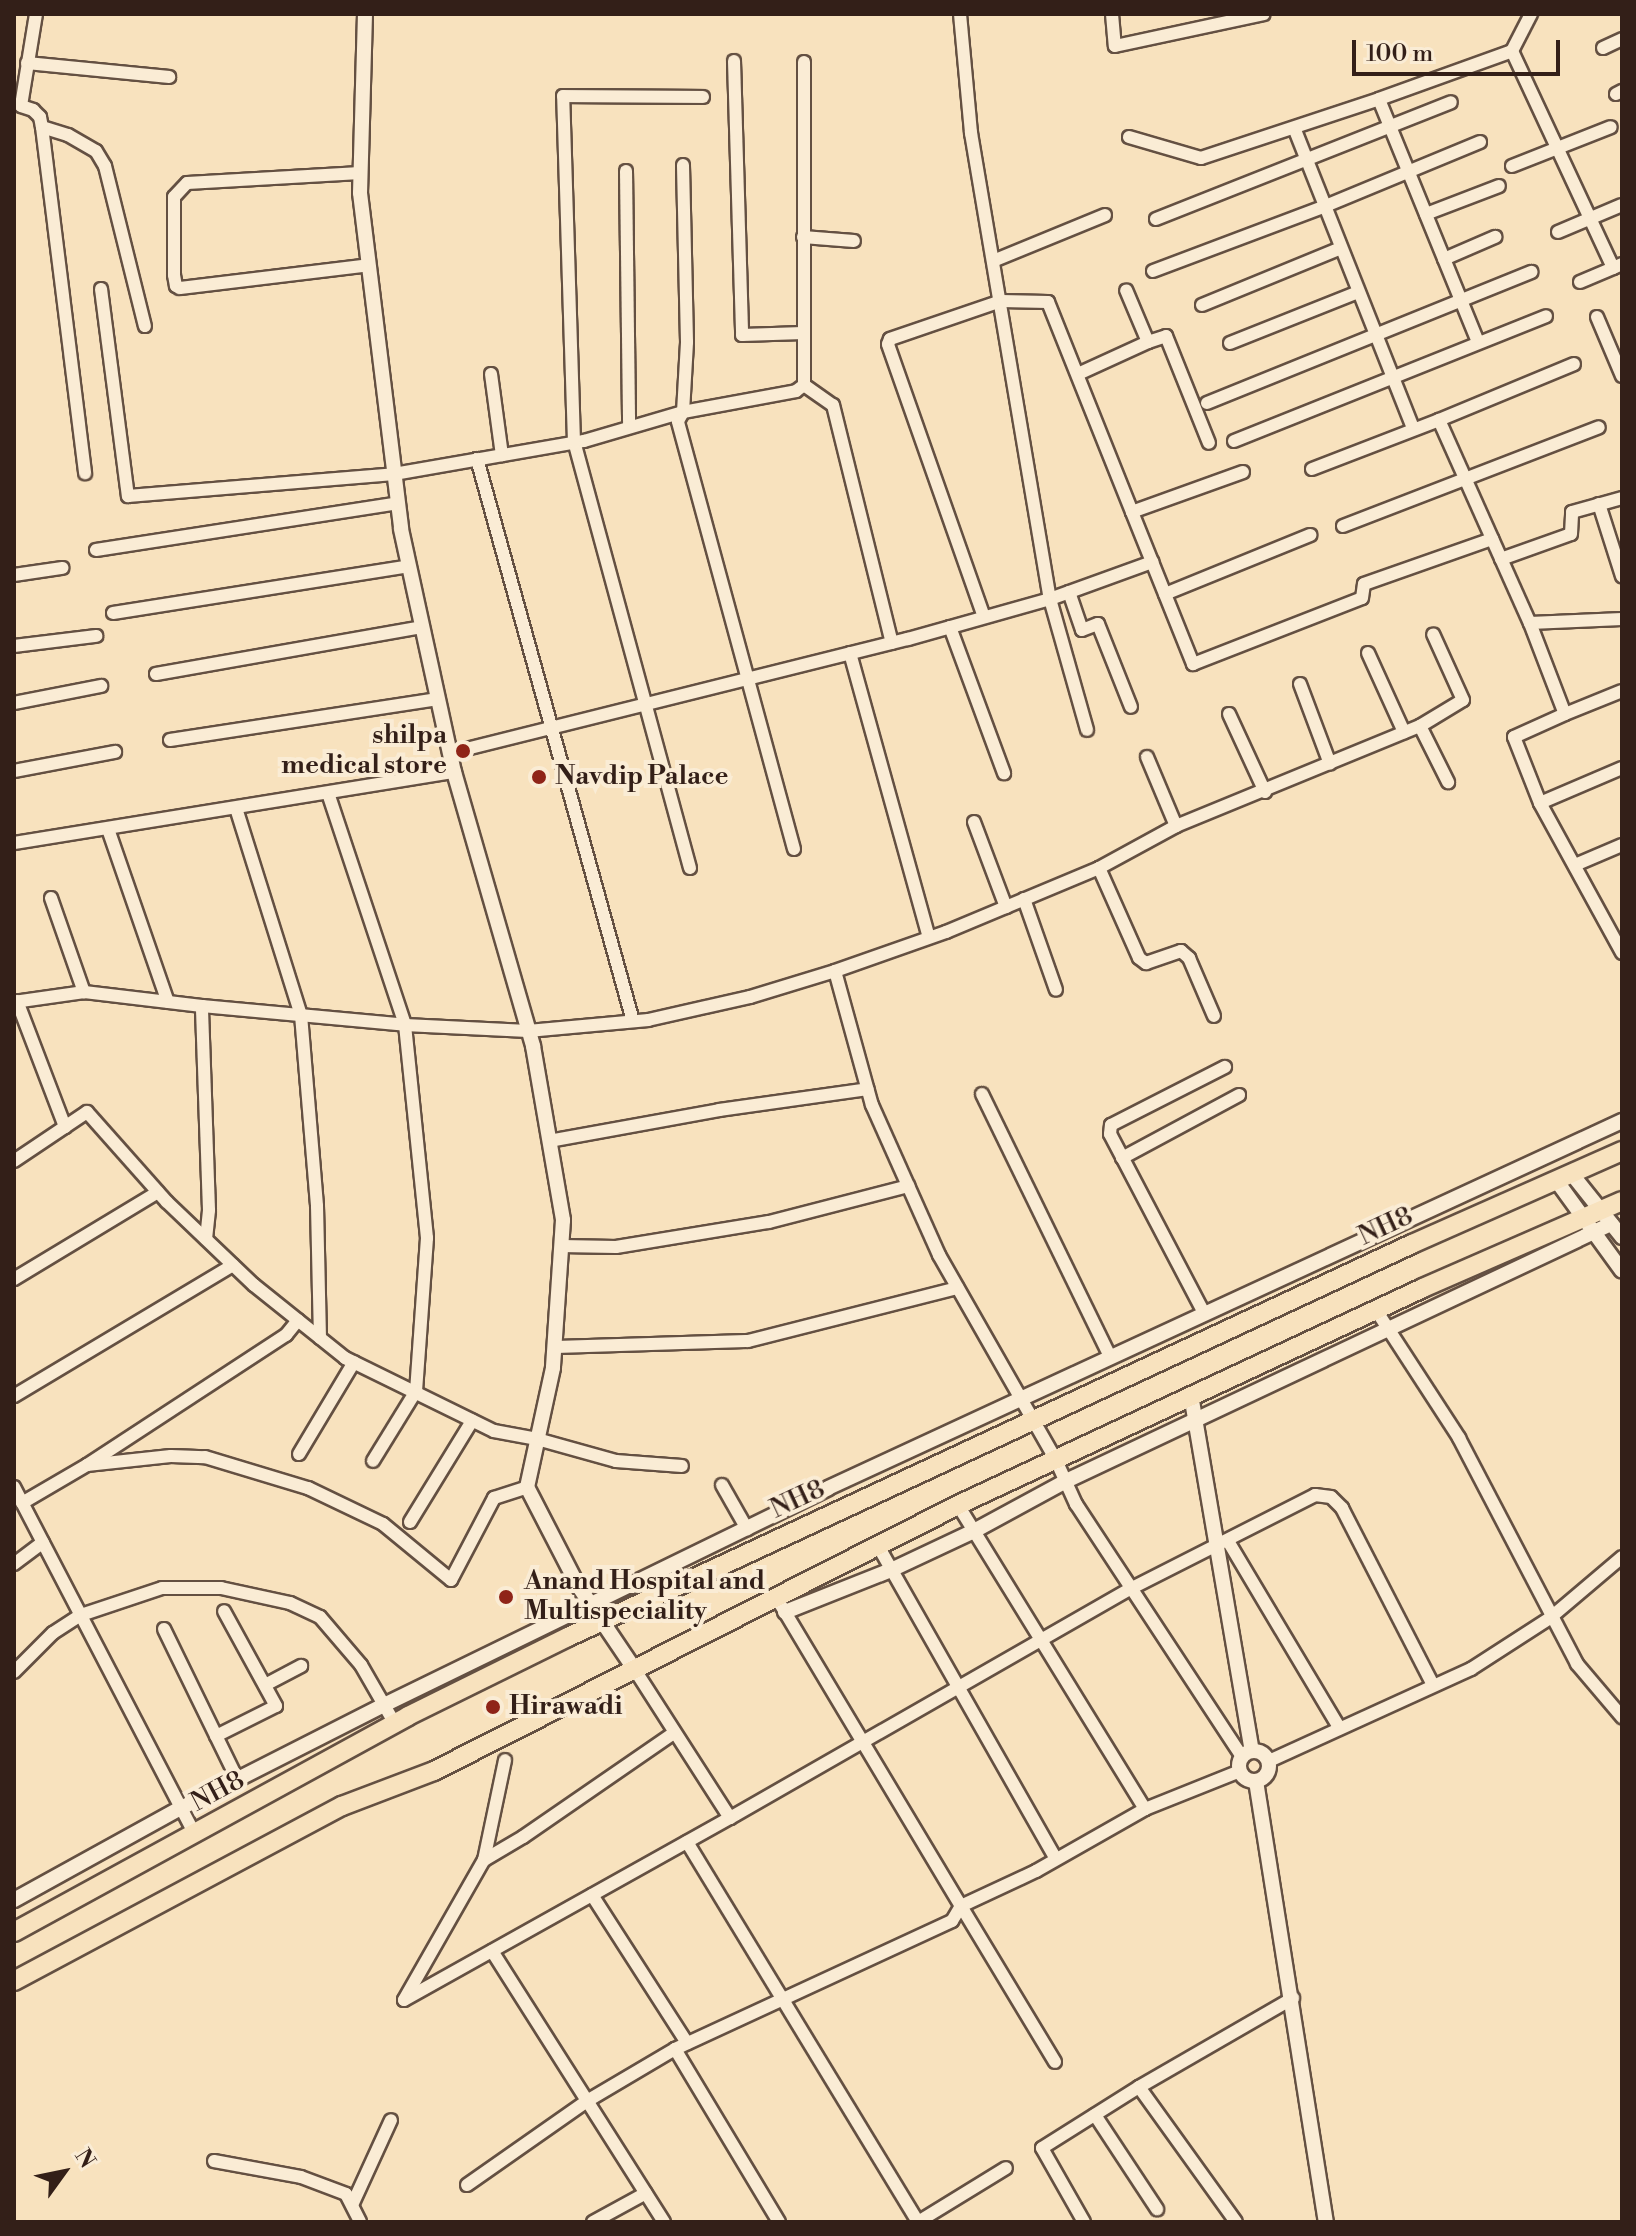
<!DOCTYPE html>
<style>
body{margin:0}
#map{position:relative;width:1636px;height:2236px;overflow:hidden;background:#f8e2be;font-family:"Libre Bodoni",serif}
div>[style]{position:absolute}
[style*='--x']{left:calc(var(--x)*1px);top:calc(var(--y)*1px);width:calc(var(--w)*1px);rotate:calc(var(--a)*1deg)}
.roads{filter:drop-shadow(2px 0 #645042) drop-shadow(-2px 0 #645042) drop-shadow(0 2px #645042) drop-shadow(0 -2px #645042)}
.minor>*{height:12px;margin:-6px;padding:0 6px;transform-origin:6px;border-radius:6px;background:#faecd5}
.tertiary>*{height:14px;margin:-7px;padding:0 7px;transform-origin:7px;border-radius:7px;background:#faecd5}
.tertiary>.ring{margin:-7px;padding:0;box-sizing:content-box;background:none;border:14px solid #faecd5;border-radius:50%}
.primary>*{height:18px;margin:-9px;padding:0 9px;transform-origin:9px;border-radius:9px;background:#f8e2be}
.dots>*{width:22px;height:22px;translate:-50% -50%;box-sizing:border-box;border:4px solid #faecd5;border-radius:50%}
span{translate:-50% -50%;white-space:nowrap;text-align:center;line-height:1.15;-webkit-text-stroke:8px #faecd5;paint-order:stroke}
.poi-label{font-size:26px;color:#331f18;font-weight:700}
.right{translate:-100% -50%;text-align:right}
.left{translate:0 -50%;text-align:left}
.street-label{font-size:26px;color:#331f18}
.frame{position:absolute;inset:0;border:16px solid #331f18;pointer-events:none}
.north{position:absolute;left:24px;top:2132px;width:80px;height:80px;-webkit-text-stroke:6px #faecd5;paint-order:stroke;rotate:57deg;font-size:22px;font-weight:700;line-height:32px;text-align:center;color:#331f18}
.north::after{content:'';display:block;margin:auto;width:28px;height:36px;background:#331f18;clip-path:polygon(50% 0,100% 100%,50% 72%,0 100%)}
.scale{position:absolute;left:1352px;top:40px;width:208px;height:36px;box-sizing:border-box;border:4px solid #331f18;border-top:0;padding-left:10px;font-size:24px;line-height:28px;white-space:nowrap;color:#331f18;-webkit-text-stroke:6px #faecd5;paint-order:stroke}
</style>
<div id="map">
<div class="roads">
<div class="minor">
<div style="--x:36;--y:14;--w:93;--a:99.3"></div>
<div style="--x:21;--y:106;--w:13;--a:18"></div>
<div style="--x:33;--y:110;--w:10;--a:45"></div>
<div style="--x:40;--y:117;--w:10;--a:79"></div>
<div style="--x:42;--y:127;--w:349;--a:82.9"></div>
<div style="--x:960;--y:14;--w:120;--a:84.7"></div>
<div style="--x:971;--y:133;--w:473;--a:80.4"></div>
<div style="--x:1050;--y:599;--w:109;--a:-19.9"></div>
<div style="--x:1112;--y:14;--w:32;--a:85"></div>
<div style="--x:1115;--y:46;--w:152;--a:-12.1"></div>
<div style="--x:1603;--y:48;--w:21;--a:-25"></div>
<div style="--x:1512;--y:51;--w:239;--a:65"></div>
<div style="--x:1613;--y:268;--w:10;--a:-24"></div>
<div style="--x:734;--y:61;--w:274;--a:88.3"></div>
<div style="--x:742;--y:335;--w:61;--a:-1.9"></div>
<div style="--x:27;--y:63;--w:143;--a:5.6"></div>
<div style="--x:1616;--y:94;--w:7;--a:-27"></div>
<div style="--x:42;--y:127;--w:27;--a:17"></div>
<div style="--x:68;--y:135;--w:32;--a:30"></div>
<div style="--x:96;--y:151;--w:17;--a:59"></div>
<div style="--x:105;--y:166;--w:165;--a:76"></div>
<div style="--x:1295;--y:130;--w:321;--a:68.4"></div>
<div style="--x:1129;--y:137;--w:75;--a:16.3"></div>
<div style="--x:1201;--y:158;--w:188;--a:-18.3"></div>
<div style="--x:1512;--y:166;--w:106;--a:-21.5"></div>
<div style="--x:626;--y:171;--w:256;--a:89.3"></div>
<div style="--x:360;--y:173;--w:173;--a:176.7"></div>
<div style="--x:187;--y:183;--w:19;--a:133"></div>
<div style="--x:174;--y:197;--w:78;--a:90"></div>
<div style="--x:174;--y:275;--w:11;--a:80"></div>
<div style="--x:176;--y:286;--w:4;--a:27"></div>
<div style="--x:180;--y:288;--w:190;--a:-6.9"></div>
<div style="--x:1426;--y:214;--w:78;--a:-21"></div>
<div style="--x:1156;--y:219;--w:317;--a:-21.6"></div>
<div style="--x:1558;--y:232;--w:69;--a:-22.9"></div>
<div style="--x:803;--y:237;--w:51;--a:4.5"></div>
<div style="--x:1444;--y:259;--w:56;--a:-23.3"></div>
<div style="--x:993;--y:261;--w:121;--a:-22.3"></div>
<div style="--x:1153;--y:271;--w:182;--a:-20.6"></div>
<div style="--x:1323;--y:207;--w:170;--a:-22.5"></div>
<div style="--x:1580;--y:282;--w:36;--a:-23"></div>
<div style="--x:101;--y:289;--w:209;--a:82.6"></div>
<div style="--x:128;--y:496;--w:267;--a:-4.7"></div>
<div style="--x:394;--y:474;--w:193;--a:-9.9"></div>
<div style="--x:584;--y:441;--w:103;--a:-16.3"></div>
<div style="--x:683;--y:412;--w:70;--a:-86.7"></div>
<div style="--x:687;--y:342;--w:177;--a:-91.3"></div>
<div style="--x:1202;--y:305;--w:150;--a:-22.3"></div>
<div style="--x:1597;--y:317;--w:64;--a:67"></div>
<div style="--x:1148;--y:342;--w:19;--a:-18"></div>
<div style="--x:1166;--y:336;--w:115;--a:68.1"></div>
<div style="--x:1478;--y:342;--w:262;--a:-112.2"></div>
<div style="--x:1379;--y:99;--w:141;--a:-19.8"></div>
<div style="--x:1512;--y:51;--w:42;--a:-62.8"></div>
<div style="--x:1230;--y:343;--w:138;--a:-21.7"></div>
<div style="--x:491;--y:374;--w:82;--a:82.3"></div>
<div style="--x:1078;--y:374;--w:77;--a:-24.6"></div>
<div style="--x:1148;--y:342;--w:56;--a:-112.9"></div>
<div style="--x:804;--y:385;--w:35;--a:35"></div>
<div style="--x:833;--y:405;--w:245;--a:76.1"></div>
<div style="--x:1207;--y:403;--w:350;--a:-22"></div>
<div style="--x:1439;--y:420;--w:146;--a:-22.5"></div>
<div style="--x:1234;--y:441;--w:336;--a:-21.8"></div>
<div style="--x:477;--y:459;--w:583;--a:74.49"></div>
<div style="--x:1312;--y:469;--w:136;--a:-21.1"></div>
<div style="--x:1439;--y:420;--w:222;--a:65.9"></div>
<div style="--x:1530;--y:623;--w:97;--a:69"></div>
<div style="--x:1565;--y:714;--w:56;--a:155.7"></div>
<div style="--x:1514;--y:737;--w:71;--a:68.5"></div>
<div style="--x:1540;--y:803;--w:171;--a:61.3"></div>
<div style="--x:1243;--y:472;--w:118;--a:160.2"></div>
<div style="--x:1132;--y:512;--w:164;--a:68.1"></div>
<div style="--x:1193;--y:664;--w:181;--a:-21.3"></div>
<div style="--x:1362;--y:598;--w:14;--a:-82"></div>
<div style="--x:1364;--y:584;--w:136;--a:-19.4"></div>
<div style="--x:1599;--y:504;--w:76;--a:72.3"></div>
<div style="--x:1343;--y:526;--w:274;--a:-21.1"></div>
<div style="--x:96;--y:550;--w:306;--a:-8.8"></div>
<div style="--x:1501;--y:559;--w:74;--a:-19.7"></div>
<div style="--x:1571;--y:534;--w:22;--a:-87"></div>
<div style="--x:1572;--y:512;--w:52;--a:-15.6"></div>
<div style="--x:14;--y:575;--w:49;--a:-8.3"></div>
<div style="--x:1069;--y:592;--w:40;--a:71.1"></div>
<div style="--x:1082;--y:630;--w:17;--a:-21"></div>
<div style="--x:1098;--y:624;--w:89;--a:68.3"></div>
<div style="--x:1165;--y:594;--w:157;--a:-22.1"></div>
<div style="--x:113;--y:613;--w:300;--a:-9"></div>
<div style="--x:984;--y:617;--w:289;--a:-109.4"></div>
<div style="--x:888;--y:344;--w:5;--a:-68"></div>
<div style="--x:890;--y:339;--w:117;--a:-18.9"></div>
<div style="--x:1001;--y:301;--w:47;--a:1.2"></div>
<div style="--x:1048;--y:302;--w:226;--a:68.2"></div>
<div style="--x:1530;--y:623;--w:92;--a:-2.5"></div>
<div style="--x:950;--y:627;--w:156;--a:69.7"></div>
<div style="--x:14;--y:646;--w:83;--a:-7"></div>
<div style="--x:850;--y:653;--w:295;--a:74.5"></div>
<div style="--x:1368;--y:653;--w:87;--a:65.5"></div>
<div style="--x:156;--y:674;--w:271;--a:-10"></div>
<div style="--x:1300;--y:684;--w:85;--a:69.4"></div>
<div style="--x:14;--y:703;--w:89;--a:-11.1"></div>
<div style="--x:1229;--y:714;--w:86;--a:65.2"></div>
<div style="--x:1565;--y:714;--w:61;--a:-22"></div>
<div style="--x:1420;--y:726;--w:63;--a:63.4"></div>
<div style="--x:170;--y:740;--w:271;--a:-8.7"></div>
<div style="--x:450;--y:753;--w:472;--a:-14"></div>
<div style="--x:908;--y:639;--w:148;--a:-15.7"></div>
<div style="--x:1050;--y:599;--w:136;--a:74.2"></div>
<div style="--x:1147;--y:757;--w:75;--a:67.2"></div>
<div style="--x:14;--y:771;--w:103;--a:-10.7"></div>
<div style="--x:328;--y:793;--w:244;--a:71.6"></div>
<div style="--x:405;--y:1025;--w:214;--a:84.1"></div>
<div style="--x:427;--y:1238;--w:153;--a:94.1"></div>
<div style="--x:416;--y:1391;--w:82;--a:121.6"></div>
<div style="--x:1540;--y:803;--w:89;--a:-23.1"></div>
<div style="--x:236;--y:808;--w:217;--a:72.6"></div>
<div style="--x:301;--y:1015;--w:192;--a:85.2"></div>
<div style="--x:317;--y:1206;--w:132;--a:88.7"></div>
<div style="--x:974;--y:822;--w:91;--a:69.4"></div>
<div style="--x:108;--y:829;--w:183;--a:70.9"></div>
<div style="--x:14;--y:843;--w:446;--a:-9.2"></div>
<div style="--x:794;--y:849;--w:443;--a:-105.2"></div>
<div style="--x:678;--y:421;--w:10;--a:-61"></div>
<div style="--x:683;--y:412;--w:115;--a:-10.5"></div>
<div style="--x:796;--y:391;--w:10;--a:-37"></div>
<div style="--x:804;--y:385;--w:323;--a:-90"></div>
<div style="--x:1575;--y:865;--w:51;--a:-23.1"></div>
<div style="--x:690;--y:868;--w:442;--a:-105.2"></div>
<div style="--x:574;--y:442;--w:346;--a:-91.8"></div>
<div style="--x:563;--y:96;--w:140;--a:0.4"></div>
<div style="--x:1099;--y:868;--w:98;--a:66"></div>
<div style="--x:1139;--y:958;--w:9;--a:36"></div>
<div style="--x:1146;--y:963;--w:37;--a:-19"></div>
<div style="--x:1181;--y:951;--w:11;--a:41"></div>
<div style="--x:1189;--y:958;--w:63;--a:66.7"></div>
<div style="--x:51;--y:898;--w:100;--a:70.7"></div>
<div style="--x:1024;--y:899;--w:96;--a:70.6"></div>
<div style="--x:835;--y:971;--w:118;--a:-19.4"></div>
<div style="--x:946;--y:932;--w:166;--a:-22.7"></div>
<div style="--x:1099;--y:868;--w:88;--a:-28.6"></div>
<div style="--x:1176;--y:826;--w:264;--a:-22.3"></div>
<div style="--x:1420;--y:726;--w:50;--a:-31.2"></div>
<div style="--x:1463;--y:700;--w:72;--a:-114.4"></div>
<div style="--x:17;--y:1001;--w:135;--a:69.1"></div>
<div style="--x:14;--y:1002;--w:71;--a:-8.1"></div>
<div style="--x:84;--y:992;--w:119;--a:6.8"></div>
<div style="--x:982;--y:1094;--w:292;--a:64"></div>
<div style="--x:549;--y:1141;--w:173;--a:-10.3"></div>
<div style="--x:719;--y:1110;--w:150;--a:-8"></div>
<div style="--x:1122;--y:1158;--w:133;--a:-28.3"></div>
<div style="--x:14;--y:1161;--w:88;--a:-33.9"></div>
<div style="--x:87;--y:1112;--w:120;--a:48.4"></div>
<div style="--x:167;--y:1202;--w:120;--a:43.7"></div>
<div style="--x:254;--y:1285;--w:117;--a:38.7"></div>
<div style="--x:345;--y:1358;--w:166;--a:26.1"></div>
<div style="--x:494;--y:1431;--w:44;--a:10.5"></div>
<div style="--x:537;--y:1439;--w:82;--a:15.6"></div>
<div style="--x:616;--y:1461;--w:66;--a:4.3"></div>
<div style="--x:206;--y:1239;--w:29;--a:-84"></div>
<div style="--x:209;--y:1210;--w:204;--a:-92"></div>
<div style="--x:202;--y:1006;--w:204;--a:5.3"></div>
<div style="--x:405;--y:1025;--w:123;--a:2.8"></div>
<div style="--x:528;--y:1031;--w:121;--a:-5.2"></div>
<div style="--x:648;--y:1020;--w:105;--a:-12.7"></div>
<div style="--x:750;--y:997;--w:89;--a:-17"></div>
<div style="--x:835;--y:971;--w:139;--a:74.6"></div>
<div style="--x:872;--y:1105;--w:164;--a:65.9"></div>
<div style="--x:939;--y:1255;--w:234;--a:60.3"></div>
<div style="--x:1055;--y:1458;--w:51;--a:65.5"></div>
<div style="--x:1076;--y:1504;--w:303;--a:56.7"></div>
<div style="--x:561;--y:1246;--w:55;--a:1"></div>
<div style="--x:616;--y:1247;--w:155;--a:-9.3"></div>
<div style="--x:769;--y:1222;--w:144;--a:-14.5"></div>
<div style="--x:14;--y:1279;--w:168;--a:-31.1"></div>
<div style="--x:1376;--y:1310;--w:153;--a:57"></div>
<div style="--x:1459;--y:1438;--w:255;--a:62.4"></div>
<div style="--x:1577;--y:1664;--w:70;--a:49.7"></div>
<div style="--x:1204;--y:1313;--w:202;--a:-117.7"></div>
<div style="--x:1110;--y:1134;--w:9;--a:-84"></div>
<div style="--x:1111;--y:1125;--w:128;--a:-27"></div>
<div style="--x:554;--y:1347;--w:194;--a:-1.8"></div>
<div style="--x:748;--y:1341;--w:216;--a:-14.2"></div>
<div style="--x:14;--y:1396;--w:255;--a:-30.9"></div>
<div style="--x:299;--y:1454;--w:107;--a:-59.1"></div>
<div style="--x:87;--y:1465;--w:84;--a:-6.1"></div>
<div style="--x:171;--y:1456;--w:34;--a:2"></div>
<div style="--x:205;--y:1457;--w:108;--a:16.8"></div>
<div style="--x:308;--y:1488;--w:83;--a:25.6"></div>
<div style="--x:383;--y:1524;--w:88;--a:39.5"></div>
<div style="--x:451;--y:1580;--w:93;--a:-62.3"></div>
<div style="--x:494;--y:1498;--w:35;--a:-18"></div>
<div style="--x:722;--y:1485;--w:51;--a:60.4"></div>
<div style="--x:14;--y:1487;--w:391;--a:62.5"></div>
<div style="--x:22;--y:1503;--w:75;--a:-30.3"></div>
<div style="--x:87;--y:1465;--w:238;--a:-33.2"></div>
<div style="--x:286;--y:1335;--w:19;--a:-51"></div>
<div style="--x:958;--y:1505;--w:357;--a:58.4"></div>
<div style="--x:410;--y:1522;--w:119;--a:-58.5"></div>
<div style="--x:1228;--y:1541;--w:217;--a:59.2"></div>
<div style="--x:877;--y:1544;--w:362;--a:60.4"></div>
<div style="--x:14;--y:1564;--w:36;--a:-37"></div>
<div style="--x:776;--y:1597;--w:360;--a:59.1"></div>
<div style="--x:961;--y:1906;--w:83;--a:-25"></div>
<div style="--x:1036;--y:1871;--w:125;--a:-29.6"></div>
<div style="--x:1145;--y:1809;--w:102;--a:-21.8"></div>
<div style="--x:164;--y:1629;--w:167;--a:64"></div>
<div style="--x:635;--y:1670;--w:176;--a:57.3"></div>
<div style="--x:730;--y:1818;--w:461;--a:-29.8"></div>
<div style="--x:1130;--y:1589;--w:208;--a:-26.9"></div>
<div style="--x:1315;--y:1495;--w:16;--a:7"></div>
<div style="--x:1331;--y:1497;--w:16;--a:45"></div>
<div style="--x:1342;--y:1508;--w:199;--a:62.8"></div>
<div style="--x:14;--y:1672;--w:55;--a:-45"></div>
<div style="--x:53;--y:1633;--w:33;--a:-33"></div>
<div style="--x:81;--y:1615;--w:85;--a:-18.4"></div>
<div style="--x:162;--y:1588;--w:59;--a:0"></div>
<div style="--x:221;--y:1588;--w:71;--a:12.3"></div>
<div style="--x:290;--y:1603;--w:33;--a:25"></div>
<div style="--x:320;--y:1617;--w:63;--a:49.5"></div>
<div style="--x:361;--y:1665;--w:68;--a:60"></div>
<div style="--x:265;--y:1685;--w:41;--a:-27.8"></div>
<div style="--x:216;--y:1736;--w:67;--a:-26.6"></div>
<div style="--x:276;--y:1706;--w:108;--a:-118.7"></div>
<div style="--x:1269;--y:1761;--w:222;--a:-24.5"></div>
<div style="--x:1471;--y:1669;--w:94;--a:-32.8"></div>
<div style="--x:1550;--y:1618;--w:94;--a:-40.3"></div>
<div style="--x:687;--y:1842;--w:445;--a:58.7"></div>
<div style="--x:484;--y:1860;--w:45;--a:-30.5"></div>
<div style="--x:523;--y:1837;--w:183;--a:-34.6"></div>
<div style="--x:592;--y:1895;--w:176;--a:57.3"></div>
<div style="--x:492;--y:1951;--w:321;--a:57.6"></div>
<div style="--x:404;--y:2000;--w:373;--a:-29.2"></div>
<div style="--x:404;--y:2000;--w:161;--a:-60.3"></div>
<div style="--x:484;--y:1860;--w:102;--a:-78.1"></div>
<div style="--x:675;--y:2049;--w:202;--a:59"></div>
<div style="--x:1139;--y:2087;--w:178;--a:-30"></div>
<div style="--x:1095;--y:2115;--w:113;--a:56.6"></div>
<div style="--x:214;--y:2161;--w:88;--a:10.4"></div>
<div style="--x:301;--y:2177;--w:48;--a:20.7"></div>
<div style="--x:346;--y:2194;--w:31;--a:63"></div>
<div style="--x:467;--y:2185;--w:146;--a:-35"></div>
<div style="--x:587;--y:2101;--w:102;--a:-30.6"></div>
<div style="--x:675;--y:2049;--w:305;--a:-24.8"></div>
<div style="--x:952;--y:1921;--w:17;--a:-59"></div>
<div style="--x:961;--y:1906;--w:182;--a:58.9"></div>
<div style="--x:353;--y:2203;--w:91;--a:-65.4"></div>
<div style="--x:593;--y:2222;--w:60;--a:-28.7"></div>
<div style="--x:918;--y:2222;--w:103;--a:-31.5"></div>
<div style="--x:1084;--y:2222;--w:85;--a:-119.6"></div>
<div style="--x:1042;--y:2148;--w:115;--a:-32.2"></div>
<div style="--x:1139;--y:2087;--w:166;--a:54.3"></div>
</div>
<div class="tertiary">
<div style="--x:365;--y:14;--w:179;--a:91.6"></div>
<div style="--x:360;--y:193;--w:338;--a:83"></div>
<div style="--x:401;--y:529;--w:249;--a:77.7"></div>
<div style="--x:454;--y:772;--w:285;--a:73.9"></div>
<div style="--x:533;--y:1046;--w:177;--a:80.2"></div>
<div style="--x:563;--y:1220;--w:148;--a:93.9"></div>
<div style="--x:553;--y:1368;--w:122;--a:102.3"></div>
<div style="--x:527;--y:1487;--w:109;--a:62.7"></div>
<div style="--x:577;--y:1584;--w:104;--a:56"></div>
<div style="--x:1571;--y:1173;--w:82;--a:51.4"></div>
<div style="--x:1556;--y:1180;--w:112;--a:54"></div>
<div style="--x:1191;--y:1395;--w:361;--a:80.3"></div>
<div style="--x:785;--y:1612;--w:114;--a:-21.6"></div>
<div style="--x:891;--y:1570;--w:92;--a:-25.2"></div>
<div style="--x:974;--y:1531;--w:105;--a:-28.5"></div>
<div style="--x:1066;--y:1481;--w:603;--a:-25.25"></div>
<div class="ring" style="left:1239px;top:1751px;width:16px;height:16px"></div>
<div style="--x:1256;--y:1781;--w:447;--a:81"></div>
<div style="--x:14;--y:1900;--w:191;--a:-28.9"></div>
<div style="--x:181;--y:1808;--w:228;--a:-26.9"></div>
<div style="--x:384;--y:1705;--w:494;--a:-26"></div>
<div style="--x:828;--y:1488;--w:875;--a:-24.81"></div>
</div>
<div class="primary">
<div style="--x:14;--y:1932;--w:449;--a:-28.7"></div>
<div style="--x:408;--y:1716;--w:178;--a:-26.3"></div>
<div style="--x:568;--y:1637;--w:931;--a:-24.97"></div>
<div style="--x:1412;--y:1244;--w:230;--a:-23.9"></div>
<div style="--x:14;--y:1981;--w:372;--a:-28.1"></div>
<div style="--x:342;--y:1806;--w:98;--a:-20.8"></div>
<div style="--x:434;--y:1771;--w:588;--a:-26.91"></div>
<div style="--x:958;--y:1505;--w:513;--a:-25.02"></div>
<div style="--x:1423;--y:1288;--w:217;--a:-23.6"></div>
</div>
</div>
<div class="dots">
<div style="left:463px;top:751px;background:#8f2418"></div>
<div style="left:539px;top:777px;background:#8f2418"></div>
<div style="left:506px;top:1597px;background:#8f2418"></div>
<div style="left:493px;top:1707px;background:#8f2418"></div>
</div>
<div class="poi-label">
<span class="right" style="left:447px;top:751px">shilpa<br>medical store</span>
<span class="left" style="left:555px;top:777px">Navdip Palace</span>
<span class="left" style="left:524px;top:1597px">Anand Hospital and<br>Multispeciality</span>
<span class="left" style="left:509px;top:1707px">Hirawadi</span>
</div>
<div class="street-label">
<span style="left:1386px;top:1227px;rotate:-25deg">NH8</span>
<span style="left:798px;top:1500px;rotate:-25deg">NH8</span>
<span style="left:218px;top:1792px;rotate:-28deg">NH8</span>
</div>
<div class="frame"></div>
<div class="north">N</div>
<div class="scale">100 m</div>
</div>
